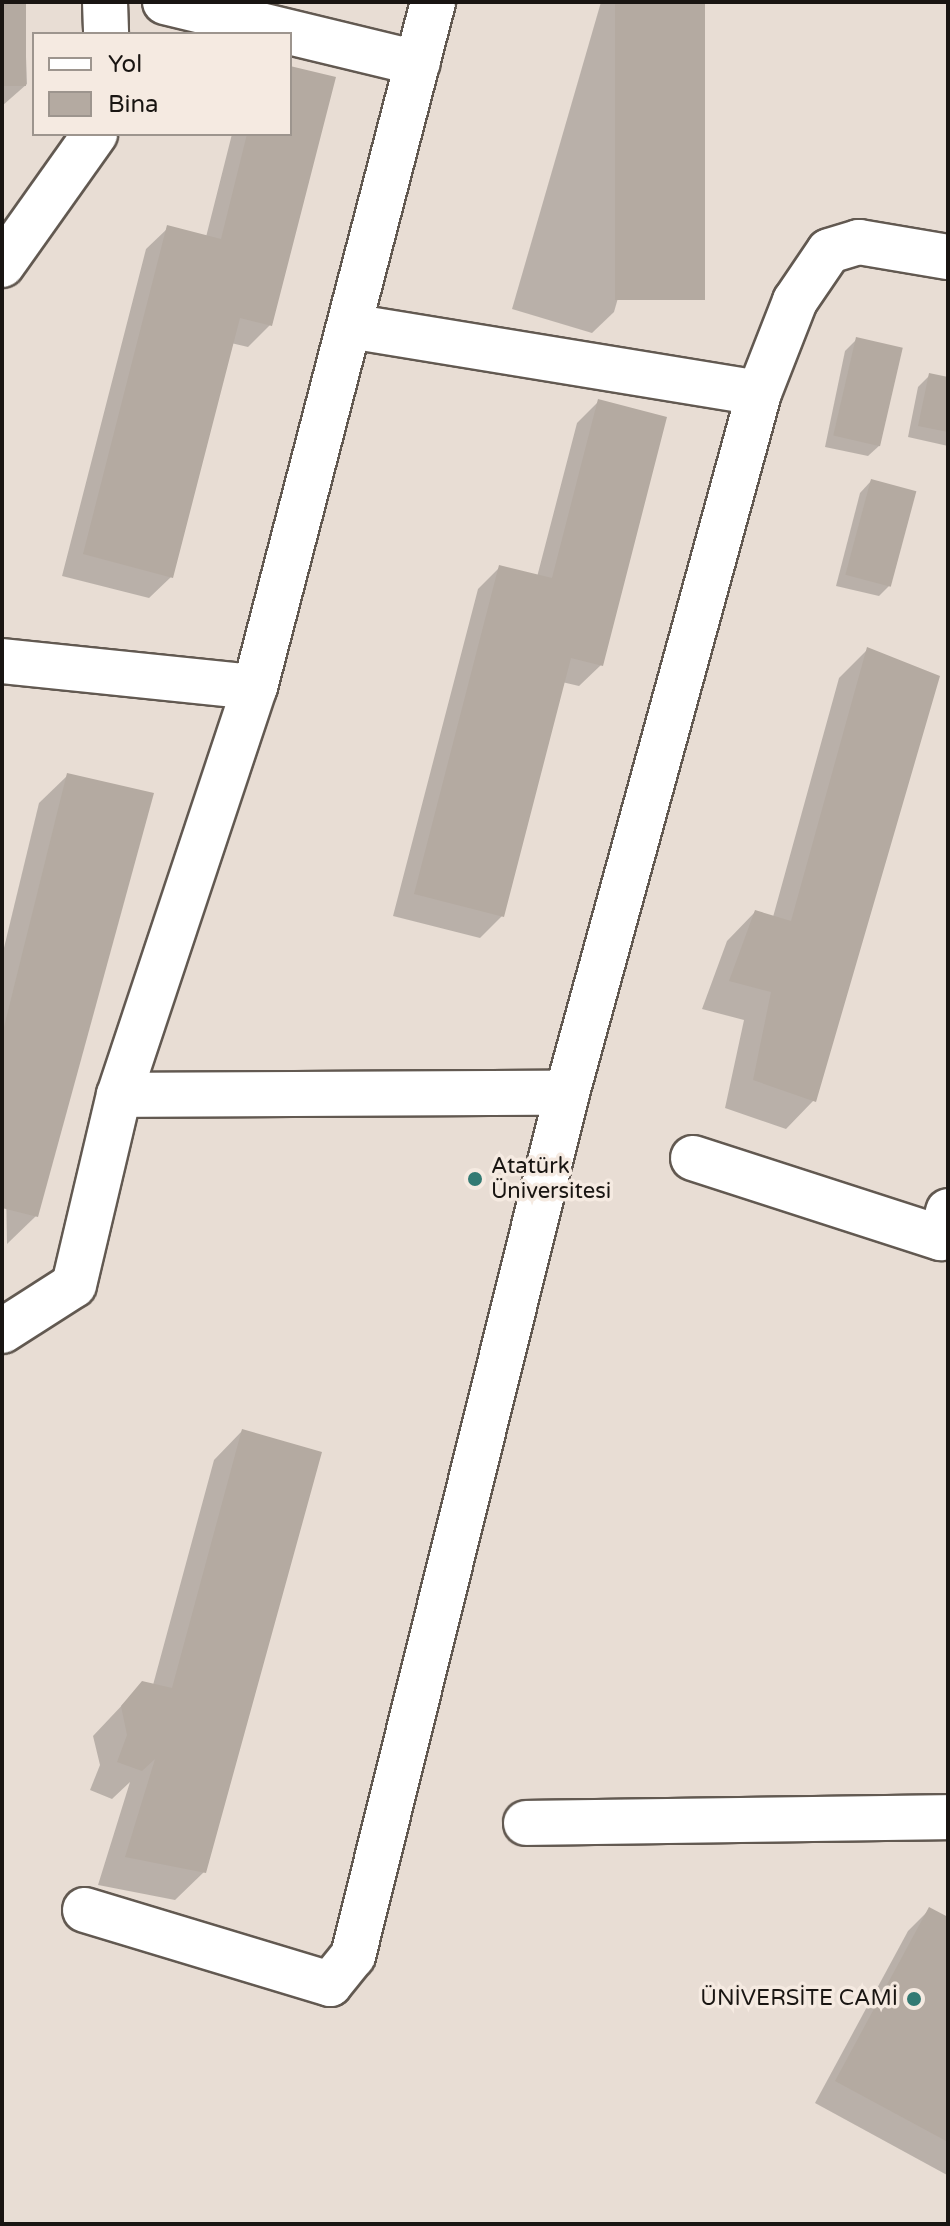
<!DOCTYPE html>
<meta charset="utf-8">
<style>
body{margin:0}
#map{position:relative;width:950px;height:2226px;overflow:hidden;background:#e8ddd4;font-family:"Varela Round",sans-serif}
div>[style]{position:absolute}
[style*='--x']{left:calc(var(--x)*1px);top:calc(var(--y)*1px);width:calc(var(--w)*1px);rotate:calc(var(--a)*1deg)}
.shadow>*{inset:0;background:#0003}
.building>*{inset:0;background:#b4aaa1;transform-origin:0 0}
.roads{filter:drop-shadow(2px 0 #625951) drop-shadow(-2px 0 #625951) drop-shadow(0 2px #625951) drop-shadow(0 -2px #625951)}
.minor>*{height:44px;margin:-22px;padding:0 22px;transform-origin:22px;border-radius:22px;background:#fff}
.dots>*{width:22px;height:22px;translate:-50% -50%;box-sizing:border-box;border:4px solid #f5eae1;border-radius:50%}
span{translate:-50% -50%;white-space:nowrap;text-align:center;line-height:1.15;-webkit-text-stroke:7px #f5eae1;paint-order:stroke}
.poi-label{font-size:22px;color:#191512}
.left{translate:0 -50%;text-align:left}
.right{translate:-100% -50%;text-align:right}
.frame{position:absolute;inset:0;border:4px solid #191512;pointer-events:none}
.legend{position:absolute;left:32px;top:32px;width:260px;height:104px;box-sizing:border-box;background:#f5eae1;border:2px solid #9d958e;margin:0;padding:10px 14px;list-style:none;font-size:24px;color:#191512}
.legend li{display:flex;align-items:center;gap:16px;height:40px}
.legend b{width:40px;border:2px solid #9d958e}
</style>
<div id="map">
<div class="shadow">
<div style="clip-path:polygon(2px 2px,24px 2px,27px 84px,2px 106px)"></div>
<div style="clip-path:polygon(601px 2px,703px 2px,614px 312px,592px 333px,512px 309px)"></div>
<div style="clip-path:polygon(290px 68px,333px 79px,270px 325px,248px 347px,231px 343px,171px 577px,149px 598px,62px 576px,146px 249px,168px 228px,206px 237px,232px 134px,290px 134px)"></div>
<div style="clip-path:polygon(856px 340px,880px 445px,868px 456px,825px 447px,845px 351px)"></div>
<div style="clip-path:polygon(930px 375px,948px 379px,948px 446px,908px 437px,918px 387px)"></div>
<div style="clip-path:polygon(599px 401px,601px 665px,579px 686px,562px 682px,502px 916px,480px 938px,393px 916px,478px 589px,500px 567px,537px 577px,577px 423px)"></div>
<div style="clip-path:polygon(871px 481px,890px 585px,879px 596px,836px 586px,860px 493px)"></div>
<div style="clip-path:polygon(868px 649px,814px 1100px,786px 1129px,725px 1108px,744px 1020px,702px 1009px,727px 941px,755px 912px,773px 917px,839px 678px)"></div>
<div style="clip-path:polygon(68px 775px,36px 1216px,7px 1244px,2px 956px,39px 803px)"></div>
<div style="clip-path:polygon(242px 1431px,204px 1872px,175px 1900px,98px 1885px,130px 1782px,112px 1799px,90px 1790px,100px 1765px,93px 1736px,143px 1683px,153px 1685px,214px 1460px)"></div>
<div style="clip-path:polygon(930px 1909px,948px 1919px,947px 2175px,815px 2103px,908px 1931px)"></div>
</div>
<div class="building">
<div style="left:2px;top:2px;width:24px;height:84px"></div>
<div style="left:615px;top:2px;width:90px;height:298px"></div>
<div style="clip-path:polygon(290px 66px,336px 77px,272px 326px,240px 318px,173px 578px,83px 554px,167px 225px,221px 239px,247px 134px,290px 134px)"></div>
<div style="left:856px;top:337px;width:48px;height:101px;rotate:13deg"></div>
<div style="clip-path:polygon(929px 373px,948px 377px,948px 432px,918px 426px)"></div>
<div style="clip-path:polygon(598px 399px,667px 417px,603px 666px,571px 658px,504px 917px,414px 894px,499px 565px,552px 578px)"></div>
<div style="left:871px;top:479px;width:47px;height:99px;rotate:15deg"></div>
<div style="clip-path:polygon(867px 647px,940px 676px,816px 1102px,753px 1080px,771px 992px,729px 981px,755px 910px,791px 921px)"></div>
<div style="clip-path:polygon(67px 773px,154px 793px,38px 1217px,2px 1208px,2px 1035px)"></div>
<div style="clip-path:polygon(242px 1429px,322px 1452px,206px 1873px,125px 1857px,155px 1759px,142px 1771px,117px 1762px,127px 1735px,121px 1706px,142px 1681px,172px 1688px)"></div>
<div style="clip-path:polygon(929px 1907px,948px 1917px,948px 2142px,835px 2081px)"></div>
</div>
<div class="roads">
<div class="minor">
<div style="--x:105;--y:2;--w:32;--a:88"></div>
<div style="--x:165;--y:2;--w:260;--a:13.6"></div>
<div style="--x:2;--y:265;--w:161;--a:-54.6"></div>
<div style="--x:350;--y:326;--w:414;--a:9.3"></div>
<div style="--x:2;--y:661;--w:254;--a:5.9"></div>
<div style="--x:119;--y:1095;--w:448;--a:-0.3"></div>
<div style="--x:693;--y:1158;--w:261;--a:17.9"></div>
<div style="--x:941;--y:1238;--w:28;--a:-75"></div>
<div style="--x:2;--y:1331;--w:85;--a:-32.6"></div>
<div style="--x:74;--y:1285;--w:195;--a:-76.7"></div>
<div style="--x:119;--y:1095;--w:430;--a:-71.6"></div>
<div style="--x:255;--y:687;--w:708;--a:-75.43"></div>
<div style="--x:526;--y:1823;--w:422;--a:-0.8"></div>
<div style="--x:85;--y:1910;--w:256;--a:16.8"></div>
<div style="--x:330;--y:1984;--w:36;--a:-51"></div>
<div style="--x:353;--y:1956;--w:889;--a:-76.07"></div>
<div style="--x:567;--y:1093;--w:726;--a:-74.66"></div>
<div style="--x:759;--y:393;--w:99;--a:-68.6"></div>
<div style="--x:795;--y:301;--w:60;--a:-55.8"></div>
<div style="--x:829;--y:251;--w:31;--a:-17"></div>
<div style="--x:859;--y:242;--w:90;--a:9.6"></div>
</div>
</div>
<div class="dots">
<div style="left:475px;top:1179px;background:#337a73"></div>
<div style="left:914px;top:1999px;background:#337a73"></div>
</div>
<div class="poi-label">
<span class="left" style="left:491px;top:1179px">Atatürk<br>Üniversitesi</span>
<span class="right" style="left:898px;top:1999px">ÜNİVERSİTE CAMİ</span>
</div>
<div class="frame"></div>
<ul class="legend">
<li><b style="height:10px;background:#fff"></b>Yol</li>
<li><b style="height:22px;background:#b4aaa1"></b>Bina</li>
</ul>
</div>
